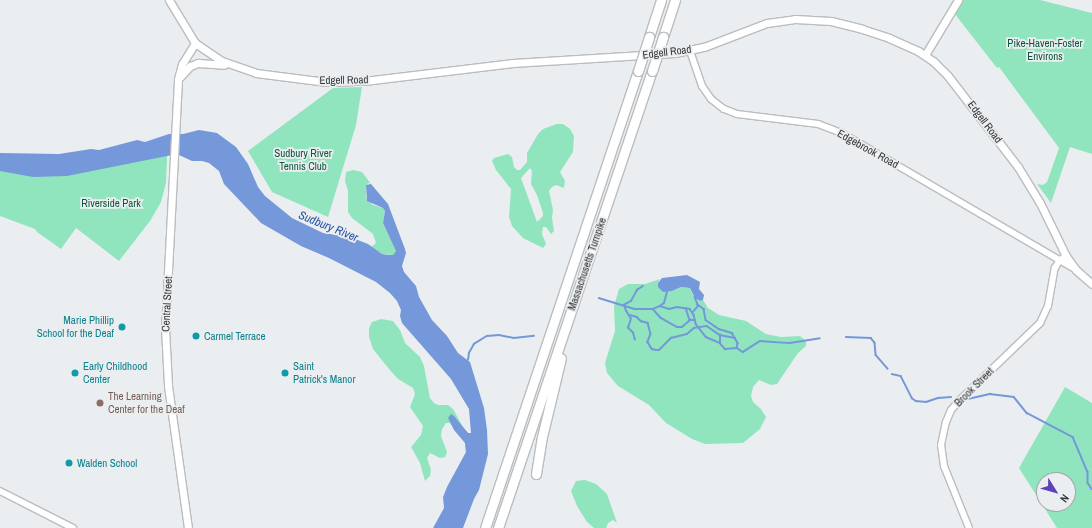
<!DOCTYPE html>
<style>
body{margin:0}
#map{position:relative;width:1092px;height:528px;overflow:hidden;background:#ebeef0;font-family:"Archivo Narrow",sans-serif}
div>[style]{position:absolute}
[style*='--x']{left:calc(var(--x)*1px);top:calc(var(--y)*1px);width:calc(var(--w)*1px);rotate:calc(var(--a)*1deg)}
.green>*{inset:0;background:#91e5be}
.water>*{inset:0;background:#7498d9}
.stream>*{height:1.5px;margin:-0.75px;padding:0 0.75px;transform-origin:0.75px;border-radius:0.75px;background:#7498d9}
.roads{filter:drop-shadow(1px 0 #babdbf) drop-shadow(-1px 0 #babdbf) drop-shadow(0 1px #babdbf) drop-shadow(0 -1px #babdbf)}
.tertiary>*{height:6px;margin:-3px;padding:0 3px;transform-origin:3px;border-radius:3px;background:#fff}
.secondary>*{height:7px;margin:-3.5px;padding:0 3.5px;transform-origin:3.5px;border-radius:3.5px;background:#fff}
.motorway>*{height:9px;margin:-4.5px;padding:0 4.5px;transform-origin:4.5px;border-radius:4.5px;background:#fff}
.bridges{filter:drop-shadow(1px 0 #babdbf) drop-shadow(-1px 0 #babdbf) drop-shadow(0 1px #babdbf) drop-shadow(0 -1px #babdbf)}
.motorway-bridge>*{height:9px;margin:-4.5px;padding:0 4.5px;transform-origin:4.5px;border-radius:4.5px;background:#fff}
.dots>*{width:11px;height:11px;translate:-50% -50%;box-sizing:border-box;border:2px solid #ebeef0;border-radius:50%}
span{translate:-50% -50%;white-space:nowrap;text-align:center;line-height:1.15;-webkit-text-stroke:3.5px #ebeef0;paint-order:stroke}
.park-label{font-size:11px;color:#0e563c}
.street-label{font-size:11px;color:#363738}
.culture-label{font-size:11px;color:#0d838f}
.right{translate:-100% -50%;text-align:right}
.left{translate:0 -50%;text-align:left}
.education-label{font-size:11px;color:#785e54}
.water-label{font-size:12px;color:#27519e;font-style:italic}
.north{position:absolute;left:1036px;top:472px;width:40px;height:40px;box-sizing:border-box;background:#ebeef0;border:1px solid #a3a5a6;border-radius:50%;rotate:127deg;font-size:11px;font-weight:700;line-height:16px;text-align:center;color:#363738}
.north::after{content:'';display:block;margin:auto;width:14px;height:18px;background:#5b42ba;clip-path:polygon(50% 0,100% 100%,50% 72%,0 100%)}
</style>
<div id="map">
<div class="green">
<div style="clip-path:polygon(962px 0,1040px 0,1092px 13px,1092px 154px,1070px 147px,1051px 203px,1037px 184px,1043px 185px,1047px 182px,1059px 148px,999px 67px,997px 68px,954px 13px)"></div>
<div style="clip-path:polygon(362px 87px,356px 125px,328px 217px,272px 192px,248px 151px,333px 88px)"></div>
<div style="clip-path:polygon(evenodd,557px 124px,563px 124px,570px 129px,574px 136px,573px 152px,560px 172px,565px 181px,564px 188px,556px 185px,552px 187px,549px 191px,553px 210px,552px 218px,554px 231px,551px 234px,546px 227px,543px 227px,542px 234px,546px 244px,543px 248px,523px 238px,512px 226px,509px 217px,511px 189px,496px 170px,492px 161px,494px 158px,508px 154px,512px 157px,514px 167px,517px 170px,520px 170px,527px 162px,527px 153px,538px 134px,543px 129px,557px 124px,530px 168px,532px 171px,531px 184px,537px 195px,543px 213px,543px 216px,537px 222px,521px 178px,530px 168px)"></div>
<div style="clip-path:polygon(168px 135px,166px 183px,161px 202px,150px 221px,119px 261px,76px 228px,61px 249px,37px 232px,35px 229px,0 216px,0 164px,104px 161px)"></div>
<div style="clip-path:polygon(353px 170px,362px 172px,371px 184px,368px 183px,366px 187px,366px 198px,373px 205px,383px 208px,385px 211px,383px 223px,395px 248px,396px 251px,393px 255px,382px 254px,371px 247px,376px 243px,373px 234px,352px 218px,348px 212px,348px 191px,345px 181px,346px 172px)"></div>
<div style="clip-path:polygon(660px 279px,658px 283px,672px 291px,681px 287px,690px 288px,693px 295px,701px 301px,703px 300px,708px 308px,719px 315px,746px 321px,766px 334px,781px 337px,800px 336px,806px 341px,806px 346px,798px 353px,777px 384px,771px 385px,759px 380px,753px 387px,751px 396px,753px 402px,761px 409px,766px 417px,760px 429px,743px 443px,705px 444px,692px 439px,666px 423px,649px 405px,618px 386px,607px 373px,605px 363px,615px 331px,614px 306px,619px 289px,628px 284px,645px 284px)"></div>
<div style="clip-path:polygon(381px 319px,393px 321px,400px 330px,405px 343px,420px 357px,424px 366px,430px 398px,434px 403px,438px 405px,448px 405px,453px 409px,463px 427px,468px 433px,471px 433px,466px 452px,465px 443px,450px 423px,446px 423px,442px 429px,441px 436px,447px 452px,445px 457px,440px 458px,430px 453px,427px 458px,431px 470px,430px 476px,425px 481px,420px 463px,411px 447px,421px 435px,423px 426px,410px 407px,415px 394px,413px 388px,398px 379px,389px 369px,373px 349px,369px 337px,369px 328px,372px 322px)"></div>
<div style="clip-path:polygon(evenodd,1065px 387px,1092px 403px,1092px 528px,1057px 528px,1019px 468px,1065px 387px,1044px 480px,1068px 480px,1068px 504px,1044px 504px,1044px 480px)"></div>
<div style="clip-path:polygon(585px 480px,596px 484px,607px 494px,617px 523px,613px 520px,608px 523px,606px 528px,594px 528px,587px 522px,577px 506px,571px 491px,576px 481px)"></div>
</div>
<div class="water">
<div style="clip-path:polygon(199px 130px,217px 133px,236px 147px,248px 164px,258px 187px,265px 196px,292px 218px,323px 233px,350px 237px,368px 244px,382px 254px,388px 255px,393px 255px,396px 251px,383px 223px,385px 211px,383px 208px,367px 201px,366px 185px,371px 184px,388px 204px,405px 249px,406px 253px,402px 266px,404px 272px,416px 286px,419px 297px,432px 320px,447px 336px,458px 353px,470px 362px,484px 408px,487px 430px,488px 454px,479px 490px,474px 499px,463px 528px,433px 528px,444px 508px,443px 497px,447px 487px,466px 452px,465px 443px,454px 430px,448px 418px,451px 414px,454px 416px,468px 433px,471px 433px,469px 409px,451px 379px,402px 323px,400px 316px,401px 310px,397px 301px,390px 293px,376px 282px,329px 258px,301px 246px,261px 223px,224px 184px,219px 171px,209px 163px,202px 161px,192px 161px,177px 154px,67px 176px,33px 177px,0 171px,0 153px,59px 154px,91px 149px,99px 150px,137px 140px,145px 142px,169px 134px,183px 134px)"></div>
<div style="clip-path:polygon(687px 275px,700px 282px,699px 289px,704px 295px,703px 300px,701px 301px,695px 298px,690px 288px,681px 287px,672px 291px,663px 292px,658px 287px,658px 283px,662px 278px)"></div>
</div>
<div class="stream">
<div style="--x:599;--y:298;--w:37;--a:17"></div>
<div style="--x:634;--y:309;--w:19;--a:0"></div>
<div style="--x:653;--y:309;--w:8;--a:-23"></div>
<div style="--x:660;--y:306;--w:9;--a:18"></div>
<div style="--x:669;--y:309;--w:8;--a:-14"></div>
<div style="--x:677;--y:307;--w:13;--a:9"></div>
<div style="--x:690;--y:309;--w:7;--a:56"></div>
<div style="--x:694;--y:315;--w:9;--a:77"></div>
<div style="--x:696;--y:324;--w:16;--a:52"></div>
<div style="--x:706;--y:337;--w:15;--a:23"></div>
<div style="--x:720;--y:343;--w:8;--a:50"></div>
<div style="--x:725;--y:349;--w:12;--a:-5"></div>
<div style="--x:737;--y:348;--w:7;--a:34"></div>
<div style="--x:743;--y:352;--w:20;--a:-33"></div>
<div style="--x:760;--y:341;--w:30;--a:4"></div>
<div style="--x:790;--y:343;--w:30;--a:-9"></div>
<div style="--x:697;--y:304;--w:9;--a:36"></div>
<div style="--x:704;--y:309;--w:11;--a:80"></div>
<div style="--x:706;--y:320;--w:16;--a:35"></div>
<div style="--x:719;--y:329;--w:14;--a:17"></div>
<div style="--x:732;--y:333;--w:6;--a:59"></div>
<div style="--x:660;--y:306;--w:5;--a:-37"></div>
<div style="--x:664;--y:303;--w:11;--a:-75"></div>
<div style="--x:686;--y:308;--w:13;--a:72"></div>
<div style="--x:653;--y:309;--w:12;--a:48"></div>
<div style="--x:661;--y:318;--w:18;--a:29"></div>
<div style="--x:677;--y:327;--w:5;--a:0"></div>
<div style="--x:682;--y:327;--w:11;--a:-41"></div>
<div style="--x:690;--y:320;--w:5;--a:0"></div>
<div style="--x:693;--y:312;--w:8;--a:-50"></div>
<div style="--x:698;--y:306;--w:9;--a:-111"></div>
<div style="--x:630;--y:315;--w:7;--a:16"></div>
<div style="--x:637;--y:317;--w:6;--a:45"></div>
<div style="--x:641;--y:321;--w:7;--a:16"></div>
<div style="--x:648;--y:323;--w:11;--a:75"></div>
<div style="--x:651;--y:334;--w:9;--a:111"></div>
<div style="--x:648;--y:342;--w:8;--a:60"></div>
<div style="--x:652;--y:349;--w:4;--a:14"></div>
<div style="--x:656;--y:350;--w:3;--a:0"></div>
<div style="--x:659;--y:350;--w:17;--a:-45"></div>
<div style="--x:671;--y:338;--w:16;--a:-14"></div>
<div style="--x:687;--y:334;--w:9;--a:-41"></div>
<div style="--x:694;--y:328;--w:13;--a:-9"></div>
<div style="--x:707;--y:326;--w:16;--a:35"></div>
<div style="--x:720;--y:335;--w:15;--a:11"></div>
<div style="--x:735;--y:338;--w:6;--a:59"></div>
<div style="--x:738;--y:343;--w:5;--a:101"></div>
<div style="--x:846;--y:337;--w:25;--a:2"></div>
<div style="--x:871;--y:338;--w:6;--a:51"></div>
<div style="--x:875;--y:343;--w:12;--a:85"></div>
<div style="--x:876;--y:355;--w:18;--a:49"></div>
<div style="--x:635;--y:340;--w:7;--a:-106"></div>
<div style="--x:633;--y:333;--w:7;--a:-135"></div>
<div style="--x:628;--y:328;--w:9;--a:-72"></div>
<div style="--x:631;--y:319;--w:9;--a:-122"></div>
<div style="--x:626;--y:311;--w:6;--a:-108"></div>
<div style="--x:624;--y:305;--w:8;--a:-30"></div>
<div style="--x:631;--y:301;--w:13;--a:-61"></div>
<div style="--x:637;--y:290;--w:7;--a:-34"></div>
<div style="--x:720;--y:343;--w:8;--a:-90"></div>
<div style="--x:468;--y:360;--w:7;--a:-82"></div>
<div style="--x:469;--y:353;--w:10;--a:-61"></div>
<div style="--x:474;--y:344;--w:15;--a:-32"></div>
<div style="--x:487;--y:336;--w:12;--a:-5"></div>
<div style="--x:499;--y:335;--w:15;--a:11"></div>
<div style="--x:514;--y:338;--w:20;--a:-6"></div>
<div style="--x:892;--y:374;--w:9;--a:13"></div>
<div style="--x:901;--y:376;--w:25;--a:63"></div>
<div style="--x:912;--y:398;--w:5;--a:37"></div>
<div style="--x:916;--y:401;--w:10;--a:6"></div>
<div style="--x:926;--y:402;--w:13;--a:-18"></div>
<div style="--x:938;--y:398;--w:13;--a:-4"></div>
<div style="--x:968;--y:399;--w:23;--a:-13"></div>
<div style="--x:990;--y:394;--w:24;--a:7"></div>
<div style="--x:1014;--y:397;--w:21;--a:51"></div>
<div style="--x:1027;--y:413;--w:52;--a:27.6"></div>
<div style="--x:1073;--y:437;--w:38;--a:67"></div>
<div style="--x:1088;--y:472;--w:11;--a:90"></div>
<div style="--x:1088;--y:483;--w:7;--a:56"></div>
</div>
<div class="roads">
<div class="tertiary">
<div style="--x:690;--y:51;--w:37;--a:71"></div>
<div style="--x:702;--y:86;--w:16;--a:55"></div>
<div style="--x:711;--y:99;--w:16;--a:38"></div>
<div style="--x:724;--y:109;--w:14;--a:21"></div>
<div style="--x:737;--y:114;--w:82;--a:7"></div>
<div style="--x:818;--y:124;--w:26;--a:21"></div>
<div style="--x:842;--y:133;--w:271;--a:30.3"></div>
<div style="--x:0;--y:491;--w:82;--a:26.9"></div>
<div style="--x:969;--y:528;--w:67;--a:-112"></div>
<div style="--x:944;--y:466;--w:21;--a:-98"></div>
<div style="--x:941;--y:445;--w:24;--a:-78"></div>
<div style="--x:946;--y:422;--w:13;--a:-67"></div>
<div style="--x:951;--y:410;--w:15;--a:-48"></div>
<div style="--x:961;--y:399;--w:110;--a:-43.9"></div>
<div style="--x:1040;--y:323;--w:19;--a:-65"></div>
<div style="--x:1048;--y:306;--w:39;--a:-80"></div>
<div style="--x:1055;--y:268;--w:8;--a:-60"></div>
<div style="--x:1059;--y:261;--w:9;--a:-36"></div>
</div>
<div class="secondary">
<div style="--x:169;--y:0;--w:50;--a:58.8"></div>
<div style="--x:195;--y:43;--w:32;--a:34"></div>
<div style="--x:222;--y:61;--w:36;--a:19"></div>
<div style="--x:256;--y:73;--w:71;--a:7.3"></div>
<div style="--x:326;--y:82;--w:38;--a:-2"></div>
<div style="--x:364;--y:81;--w:150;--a:-6.9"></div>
<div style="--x:513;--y:63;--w:162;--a:-3.5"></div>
<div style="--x:675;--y:53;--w:30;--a:-12"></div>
<div style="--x:704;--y:47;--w:67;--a:-20.9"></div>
<div style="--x:767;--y:23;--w:28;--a:-8"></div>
<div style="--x:795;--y:19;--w:36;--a:3"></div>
<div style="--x:831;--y:21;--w:32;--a:14"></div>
<div style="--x:862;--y:29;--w:28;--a:18"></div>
<div style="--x:889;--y:38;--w:32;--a:24"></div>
<div style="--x:918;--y:51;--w:18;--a:34"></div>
<div style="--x:933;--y:61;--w:21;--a:45"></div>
<div style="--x:948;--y:76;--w:115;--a:52.4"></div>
<div style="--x:1018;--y:167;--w:42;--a:58.6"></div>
<div style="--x:1040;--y:203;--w:59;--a:63.9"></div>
<div style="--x:1066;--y:256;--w:17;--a:54"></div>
<div style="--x:1076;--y:270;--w:21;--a:41"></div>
<div style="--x:925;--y:55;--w:64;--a:-59"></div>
<div style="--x:180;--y:77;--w:15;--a:-48"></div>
<div style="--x:190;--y:66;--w:9;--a:-21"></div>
<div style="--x:198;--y:63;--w:26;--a:4"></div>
<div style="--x:188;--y:528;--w:144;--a:-98"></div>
<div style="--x:168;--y:385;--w:57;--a:-93"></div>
<div style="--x:165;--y:328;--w:249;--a:-87"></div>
<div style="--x:178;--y:79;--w:16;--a:-75"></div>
<div style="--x:182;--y:64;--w:25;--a:-58"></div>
</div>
<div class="motorway">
<div style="--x:649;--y:37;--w:39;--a:-72"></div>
<div style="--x:663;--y:37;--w:39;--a:-72"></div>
<div style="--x:536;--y:474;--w:37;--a:-81"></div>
<div style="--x:542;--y:437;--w:81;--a:-76.5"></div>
<div style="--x:485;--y:528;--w:482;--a:-71.5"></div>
<div style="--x:498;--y:528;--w:482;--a:-71.4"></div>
</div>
</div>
<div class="bridges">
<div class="motorway-bridge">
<div style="--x:638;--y:71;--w:36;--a:-72"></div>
<div style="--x:652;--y:71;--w:36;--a:-72"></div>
</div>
</div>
<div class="dots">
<div style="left:122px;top:327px;background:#0f9aa8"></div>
<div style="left:196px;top:336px;background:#0f9aa8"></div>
<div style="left:75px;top:373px;background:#0f9aa8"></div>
<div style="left:285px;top:373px;background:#0f9aa8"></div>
<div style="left:100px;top:403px;background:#8d6e63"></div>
<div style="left:69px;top:463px;background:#0f9aa8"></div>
</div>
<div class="park-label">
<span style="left:1045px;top:50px">Pike-Haven-Foster<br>Environs</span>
<span style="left:303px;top:160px">Sudbury River<br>Tennis Club</span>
<span style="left:111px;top:203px">Riverside Park</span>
</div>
<div class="street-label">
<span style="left:667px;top:52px;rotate:-7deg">Edgell Road</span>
<span style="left:344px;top:80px;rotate:-1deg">Edgell Road</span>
<span style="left:985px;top:122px;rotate:53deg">Edgell Road</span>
<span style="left:868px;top:149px;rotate:29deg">Edgebrook Road</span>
<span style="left:587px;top:264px;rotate:-71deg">Massachusetts Turnpike</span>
<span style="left:167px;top:304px;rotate:-87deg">Central Street</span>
<span style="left:974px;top:387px;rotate:-45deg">Brook Street</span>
</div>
<div class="culture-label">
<span class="right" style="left:114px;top:327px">Marie Phillip<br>School for the Deaf</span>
<span class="left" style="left:204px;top:336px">Carmel Terrace</span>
<span class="left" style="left:83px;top:373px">Early Childhood<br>Center</span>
<span class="left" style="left:293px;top:373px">Saint<br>Patrick's Manor</span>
<span class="left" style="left:77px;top:463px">Walden School</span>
</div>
<div class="education-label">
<span class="left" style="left:108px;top:403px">The Learning<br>Center for the Deaf</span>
</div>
<div class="water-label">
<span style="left:328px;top:227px;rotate:22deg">Sudbury River</span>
</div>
<div class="north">N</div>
</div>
